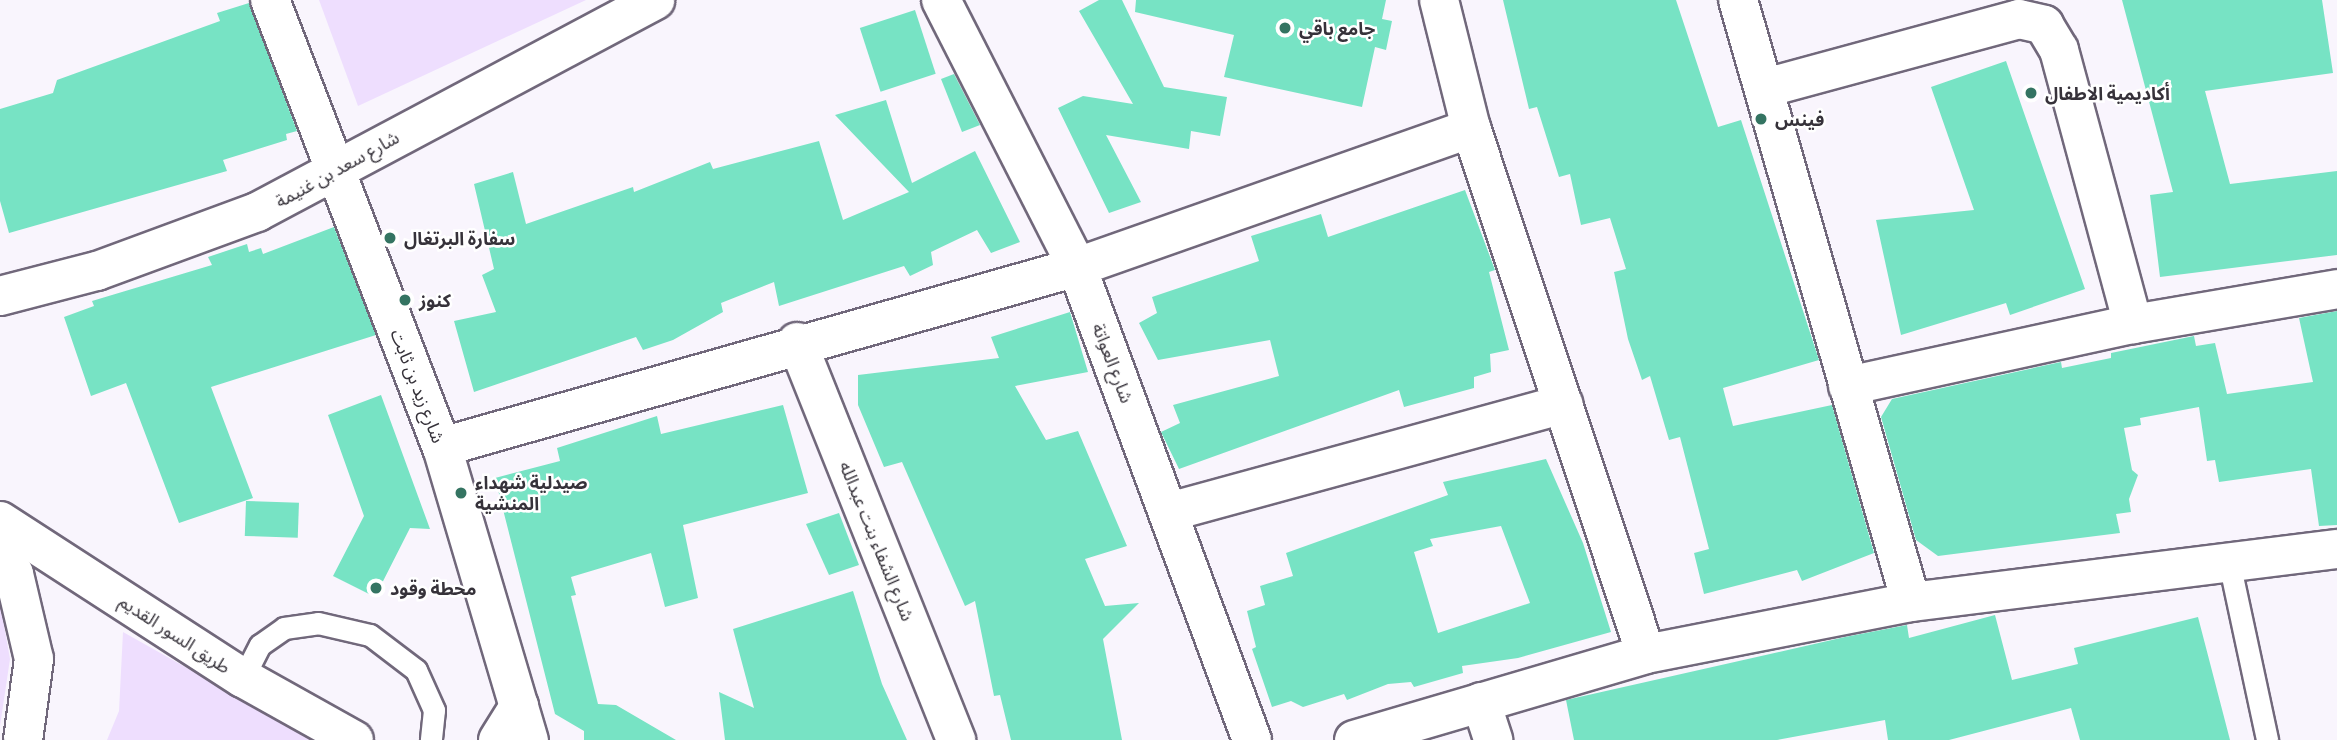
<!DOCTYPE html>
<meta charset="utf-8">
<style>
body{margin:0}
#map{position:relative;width:2337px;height:740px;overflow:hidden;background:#f9f5fd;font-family:Manrope,"Noto Sans Arabic",sans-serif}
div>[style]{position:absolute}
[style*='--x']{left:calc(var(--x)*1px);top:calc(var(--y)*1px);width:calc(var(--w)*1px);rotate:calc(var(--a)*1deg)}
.green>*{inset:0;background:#eedefe}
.building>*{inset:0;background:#77e3c4;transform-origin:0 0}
.roads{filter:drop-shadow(2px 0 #71687b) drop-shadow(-2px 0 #71687b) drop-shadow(0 2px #71687b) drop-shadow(0 -2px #71687b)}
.service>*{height:21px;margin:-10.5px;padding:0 10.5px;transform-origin:10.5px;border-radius:10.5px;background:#fff}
.minor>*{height:38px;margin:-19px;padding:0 19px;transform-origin:19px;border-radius:19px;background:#fff}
.tertiary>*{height:38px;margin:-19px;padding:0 19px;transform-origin:19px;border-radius:19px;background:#fff}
.primary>*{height:38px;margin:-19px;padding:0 19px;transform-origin:19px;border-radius:19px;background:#fff}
.trunk>*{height:38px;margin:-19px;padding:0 19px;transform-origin:19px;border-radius:19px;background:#fff}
.dots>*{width:19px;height:19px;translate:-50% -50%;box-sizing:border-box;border:4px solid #fff;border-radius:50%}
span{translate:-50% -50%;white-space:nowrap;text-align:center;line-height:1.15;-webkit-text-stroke:5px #fff;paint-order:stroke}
.poi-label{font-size:18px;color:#36323a;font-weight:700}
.left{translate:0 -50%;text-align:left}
.street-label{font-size:18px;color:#36323a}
</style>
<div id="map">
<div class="green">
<div style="clip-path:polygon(319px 0,586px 0,358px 106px)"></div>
<div style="clip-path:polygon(0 602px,10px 659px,0 726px)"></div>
<div style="clip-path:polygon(123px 632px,315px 740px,107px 740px,119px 711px)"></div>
</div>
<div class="building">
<div style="clip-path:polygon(1099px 0,1122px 0,1164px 87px,1227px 97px,1220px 136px,1191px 131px,1189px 149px,1106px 135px,1141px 202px,1109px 213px,1058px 108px,1083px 96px,1133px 104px,1079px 11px)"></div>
<div style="clip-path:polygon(1136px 0,1386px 0,1382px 19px,1392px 21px,1386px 50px,1375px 47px,1362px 107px,1224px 77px,1234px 35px,1135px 12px)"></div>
<div style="clip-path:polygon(1503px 0,1676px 0,1718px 127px,1741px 120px,1819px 360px,1723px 388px,1733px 426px,1832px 405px,1874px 553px,1802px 581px,1797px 570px,1704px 594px,1694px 553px,1709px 549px,1680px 437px,1669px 440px,1650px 376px,1642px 380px,1628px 339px,1614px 272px,1626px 269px,1610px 218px,1581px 225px,1570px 174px,1559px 177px,1537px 107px,1529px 109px)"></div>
<div style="clip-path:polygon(2122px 0,2322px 0,2333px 73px,2205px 91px,2230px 184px,2337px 171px,2337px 255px,2160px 277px,2150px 195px,2173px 192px)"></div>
<div style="clip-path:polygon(249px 3px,297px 131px,286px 134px,287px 140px,223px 160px,227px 171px,9px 233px,0 201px,0 109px,53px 93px,57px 80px,220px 21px,217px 13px)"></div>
<div style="left:915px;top:10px;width:67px;height:58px;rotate:72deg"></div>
<div style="clip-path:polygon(2006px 61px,2085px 289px,2010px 315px,2006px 303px,1901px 335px,1876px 220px,1974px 210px,1931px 87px)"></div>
<div style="clip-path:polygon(954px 74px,980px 125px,962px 132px,941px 79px)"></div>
<div style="clip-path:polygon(886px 100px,912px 183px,975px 151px,1020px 242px,991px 253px,977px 230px,931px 252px,933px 265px,910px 276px,904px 266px,779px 306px,774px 282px,721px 303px,723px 312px,673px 340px,643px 350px,636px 337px,474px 392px,454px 321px,496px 312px,482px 275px,494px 269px,474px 184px,513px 172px,526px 224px,633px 187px,634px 192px,710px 162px,713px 169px,819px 141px,843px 220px,909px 192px,835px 115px)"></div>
<div style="clip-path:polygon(1465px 190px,1495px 270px,1489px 272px,1509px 350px,1490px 354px,1491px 372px,1474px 377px,1474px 388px,1404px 407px,1399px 390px,1179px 469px,1161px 432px,1180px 423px,1173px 405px,1279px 376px,1270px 340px,1158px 360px,1139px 323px,1157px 313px,1152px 297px,1259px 261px,1251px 236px,1321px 214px,1328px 237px)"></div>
<div style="clip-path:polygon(334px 227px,376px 335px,211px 387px,253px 498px,179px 523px,126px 383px,91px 396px,64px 317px,94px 306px,92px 301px,212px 265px,208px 257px,247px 244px,249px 252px,261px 248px,263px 254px)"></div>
<div style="clip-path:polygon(2337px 311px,2337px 525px,2319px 526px,2311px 469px,2219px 482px,2215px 460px,2207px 461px,2199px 407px,2140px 418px,2141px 425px,2124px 428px,2132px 470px,2138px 475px,2129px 499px,2131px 512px,2116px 514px,2120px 533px,1938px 556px,1916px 540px,1881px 417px,1892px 399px,2061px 362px,2062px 368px,2111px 358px,2111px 353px,2194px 336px,2196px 346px,2215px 343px,2227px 394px,2313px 382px,2299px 318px)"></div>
<div style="clip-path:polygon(1070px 312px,1088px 372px,1015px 386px,1046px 440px,1078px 431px,1127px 546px,1085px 559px,1105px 606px,1139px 603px,1103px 639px,1122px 740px,1011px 740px,1000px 695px,994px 696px,975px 601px,965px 606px,902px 462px,884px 467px,858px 405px,858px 375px,999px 358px,991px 337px)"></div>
<div style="clip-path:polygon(381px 395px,430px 529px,410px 528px,375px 597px,333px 576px,364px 516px,328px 415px)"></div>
<div style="clip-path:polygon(783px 405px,808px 493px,683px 525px,698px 598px,665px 607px,651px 553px,571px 577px,576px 595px,571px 596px,598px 704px,616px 705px,676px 740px,584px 740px,584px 731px,555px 714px,495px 478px,560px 461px,557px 448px,657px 416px,661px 434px)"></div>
<div style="clip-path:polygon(evenodd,1546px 459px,1583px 543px,1611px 632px,1518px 658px,1462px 666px,1463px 673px,1414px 687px,1411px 682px,1388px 684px,1347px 700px,1344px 694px,1303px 707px,1291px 701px,1272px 707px,1252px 649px,1256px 647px,1247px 611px,1265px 605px,1260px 586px,1293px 576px,1286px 553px,1448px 495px,1443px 482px,1546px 459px,1501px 526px,1530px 603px,1438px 633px,1414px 552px,1433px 546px,1430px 539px,1501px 526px)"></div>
<div style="left:246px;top:501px;width:53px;height:35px;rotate:2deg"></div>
<div style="clip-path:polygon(839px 513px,859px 565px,829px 575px,806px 524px)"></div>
<div style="clip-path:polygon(853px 591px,882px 684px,907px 740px,725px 740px,719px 692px,754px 708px,733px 629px)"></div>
<div style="clip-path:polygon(1995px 615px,2012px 680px,2078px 664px,2074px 648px,2198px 617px,2230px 740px,2080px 740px,2071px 708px,1949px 740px,1888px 740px,1885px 720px,1777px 740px,1574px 740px,1566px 700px,1845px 637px,1907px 625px,1909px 638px)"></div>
</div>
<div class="roads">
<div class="service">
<div style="--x:2229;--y:562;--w:182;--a:77.9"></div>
<div style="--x:243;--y:678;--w:37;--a:-63"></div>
<div style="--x:260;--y:645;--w:29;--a:-35"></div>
<div style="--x:284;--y:628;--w:34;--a:-8"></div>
<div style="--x:318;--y:623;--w:53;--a:13"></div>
<div style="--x:370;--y:635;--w:58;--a:37.3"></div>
<div style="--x:416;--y:670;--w:44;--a:65.8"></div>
<div style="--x:434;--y:710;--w:30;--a:96"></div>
</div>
<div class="minor">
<div style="--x:941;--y:0;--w:300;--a:63"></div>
<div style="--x:1077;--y:267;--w:504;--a:69.7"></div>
<div style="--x:1439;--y:0;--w:132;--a:76"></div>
<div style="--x:1471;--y:128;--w:554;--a:71.6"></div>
<div style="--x:1738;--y:0;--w:626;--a:73.97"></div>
<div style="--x:1765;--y:88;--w:263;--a:-15.2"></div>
<div style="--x:2019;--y:19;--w:26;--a:13"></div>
<div style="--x:2044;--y:25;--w:29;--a:59"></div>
<div style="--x:2059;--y:50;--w:284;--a:74.9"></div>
<div style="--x:0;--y:296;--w:100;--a:-14.5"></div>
<div style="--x:97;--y:271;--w:171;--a:-20.2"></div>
<div style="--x:257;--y:212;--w:451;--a:-28"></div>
<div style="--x:797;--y:342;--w:429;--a:68.2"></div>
<div style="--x:1848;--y:386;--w:292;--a:-12.3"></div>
<div style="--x:2133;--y:324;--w:207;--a:-9.7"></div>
<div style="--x:442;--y:447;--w:660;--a:-15.83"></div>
<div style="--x:1077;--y:267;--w:418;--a:-19.4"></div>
<div style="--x:1169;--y:512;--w:409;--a:-15.3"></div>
<div style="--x:1481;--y:702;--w:40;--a:72"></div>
<div style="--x:1354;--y:740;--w:304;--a:-16.4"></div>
<div style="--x:1646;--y:654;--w:270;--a:-11.1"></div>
<div style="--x:1911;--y:602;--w:429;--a:-7.1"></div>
</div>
<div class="tertiary">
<div style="--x:270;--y:0;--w:479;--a:69"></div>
<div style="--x:442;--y:447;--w:306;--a:73.5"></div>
</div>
<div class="primary">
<div style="--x:0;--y:521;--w:289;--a:32.9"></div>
<div style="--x:243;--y:678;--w:127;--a:29.2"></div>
<div style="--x:498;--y:740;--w:40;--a:-58"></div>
</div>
<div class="trunk">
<div style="--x:0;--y:553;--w:25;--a:56"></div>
<div style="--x:14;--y:574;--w:87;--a:76.8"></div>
<div style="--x:34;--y:659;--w:82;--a:97.7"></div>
</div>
</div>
<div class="dots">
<div style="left:1285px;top:28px;background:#347462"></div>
<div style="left:2031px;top:93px;background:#347462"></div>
<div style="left:1761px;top:119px;background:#347462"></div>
<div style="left:390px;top:238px;background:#347462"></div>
<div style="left:405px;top:300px;background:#347462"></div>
<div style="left:461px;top:493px;background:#347462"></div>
<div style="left:376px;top:588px;background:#347462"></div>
</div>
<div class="poi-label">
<span class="left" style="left:1299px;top:28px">جامع باقي</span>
<span class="left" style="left:2045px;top:93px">أكاديمية الاطفال</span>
<span class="left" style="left:1775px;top:119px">فينس</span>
<span class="left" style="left:404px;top:238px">سفارة البرتغال</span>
<span class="left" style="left:419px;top:300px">كنوز</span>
<span class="left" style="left:475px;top:493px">صيدلية شهداء<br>المنشية</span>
<span class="left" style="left:390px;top:588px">محطة وقود</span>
</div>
<div class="street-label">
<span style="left:337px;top:169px;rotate:-29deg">شارع سعد بن غنيمة</span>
<span style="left:1113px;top:363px;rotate:69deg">شارع العواتة</span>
<span style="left:418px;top:386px;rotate:69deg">شارع زيد بن ثابت</span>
<span style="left:877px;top:541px;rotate:68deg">شارع الشفاء بنت عبدالله</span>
<span style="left:175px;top:634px;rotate:33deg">طريق السور القديم</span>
</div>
</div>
